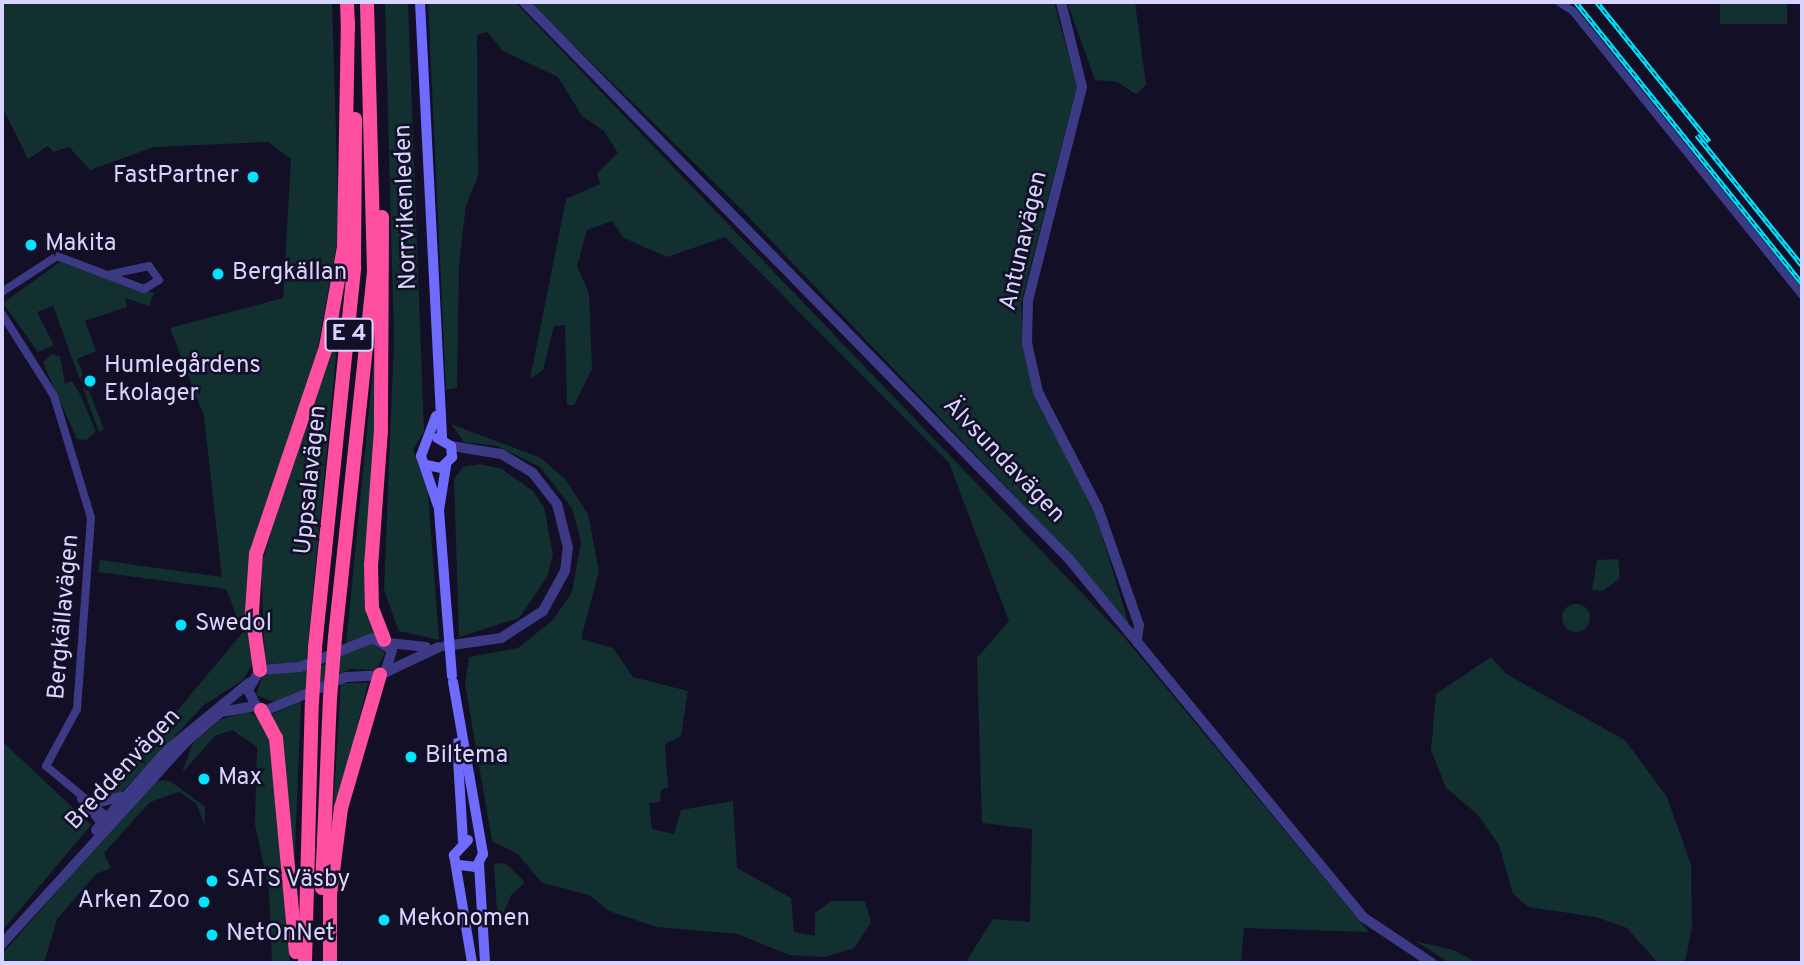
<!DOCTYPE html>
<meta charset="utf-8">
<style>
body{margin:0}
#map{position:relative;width:1804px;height:965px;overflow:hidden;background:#130f26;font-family:Overpass,sans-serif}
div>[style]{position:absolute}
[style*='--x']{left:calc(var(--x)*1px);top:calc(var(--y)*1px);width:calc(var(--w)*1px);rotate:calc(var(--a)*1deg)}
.green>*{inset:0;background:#12302f;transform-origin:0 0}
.round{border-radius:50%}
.minor>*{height:8px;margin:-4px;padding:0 4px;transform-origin:4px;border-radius:4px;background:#3d3a85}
.tertiary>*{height:10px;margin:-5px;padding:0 5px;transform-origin:5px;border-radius:5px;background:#3d3a85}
.secondary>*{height:10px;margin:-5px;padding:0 5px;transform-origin:5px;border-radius:5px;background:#6f6bff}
.motorway>*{height:14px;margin:-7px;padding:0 7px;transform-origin:7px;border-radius:7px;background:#ff4fa3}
.rail>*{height:4.5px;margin-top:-2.25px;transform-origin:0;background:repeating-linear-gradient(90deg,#130f26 0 5px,#00e5ff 0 10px);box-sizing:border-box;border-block:2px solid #00e5ff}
.secondary-bridge>*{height:10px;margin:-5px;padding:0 5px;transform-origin:5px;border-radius:5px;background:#6f6bff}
.motorway-bridge>*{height:14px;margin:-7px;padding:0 7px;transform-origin:7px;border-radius:7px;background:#ff4fa3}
.dots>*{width:19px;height:19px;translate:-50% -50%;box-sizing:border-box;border:4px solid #130f26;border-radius:50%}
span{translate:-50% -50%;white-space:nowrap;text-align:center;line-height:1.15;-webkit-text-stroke:5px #130f26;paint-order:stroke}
.shield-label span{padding:2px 5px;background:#130f26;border:2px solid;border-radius:5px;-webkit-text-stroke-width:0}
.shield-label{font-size:23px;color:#d9d4ff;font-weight:700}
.poi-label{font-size:24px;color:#d9d4ff}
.right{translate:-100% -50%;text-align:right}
.left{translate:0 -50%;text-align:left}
.street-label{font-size:24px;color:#d9d4ff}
.frame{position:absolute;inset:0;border:4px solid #d9d4ff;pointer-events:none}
</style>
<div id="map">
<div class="green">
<div style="clip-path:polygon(2px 2px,332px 2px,339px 232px,316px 357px,257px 530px,252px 665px,243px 680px,204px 705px,118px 796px,101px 802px,243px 632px,226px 589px,98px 572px,100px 560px,222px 577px,204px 416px,170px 328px,283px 298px,291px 159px,268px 142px,154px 147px,90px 170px,69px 147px,53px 152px,48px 146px,28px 159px,2px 107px)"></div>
<div style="clip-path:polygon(385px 2px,408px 2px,424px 432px,413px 450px,427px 480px,439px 640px,399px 631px,384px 590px,394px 340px)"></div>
<div style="clip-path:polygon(428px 2px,515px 2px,1123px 636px,1369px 932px,1244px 928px,1241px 963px,965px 963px,993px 919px,1030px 922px,1032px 829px,982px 823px,977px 658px,1009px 621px,949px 463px,725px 237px,667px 257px,624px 238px,612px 221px,587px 230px,577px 266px,589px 294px,592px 369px,574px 405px,567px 405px,565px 325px,554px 326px,543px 370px,530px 379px,566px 199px,600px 184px,597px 173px,618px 153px,604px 131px,582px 116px,558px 77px,503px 51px,487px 32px,477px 35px,478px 176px,466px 205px,459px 265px,457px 388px,446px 390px)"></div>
<div style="clip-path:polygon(530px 2px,1054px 2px,1077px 86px,1021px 303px,1023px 342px,1038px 400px,1094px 509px,1129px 625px,1074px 558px,740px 208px)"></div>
<div style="clip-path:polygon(1067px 2px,1135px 2px,1146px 85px,1136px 94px,1117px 82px,1095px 80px)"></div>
<div style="left:1720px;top:2px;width:67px;height:22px"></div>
<div style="clip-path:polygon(60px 262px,154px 293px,149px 306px,125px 298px,127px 307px,85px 321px,96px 351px,77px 359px,104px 429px,99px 432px,53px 306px,37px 312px,54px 345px,38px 352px,3px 303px)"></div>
<div style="clip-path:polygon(342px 295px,306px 662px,265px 664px,261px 566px)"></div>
<div style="clip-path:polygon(380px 298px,377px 632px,346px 645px)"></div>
<div style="clip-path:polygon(51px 354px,60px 356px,65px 384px,72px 381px,81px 396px,96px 432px,86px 440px,77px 439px,43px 363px)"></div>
<div style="clip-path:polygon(451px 424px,541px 458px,565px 479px,588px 514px,599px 571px,581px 639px,613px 648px,633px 677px,688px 691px,681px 736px,665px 744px,668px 788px,661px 789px,660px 802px,649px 803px,652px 829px,674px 834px,681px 810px,733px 801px,737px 868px,791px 898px,794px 932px,815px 936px,815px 913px,831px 901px,865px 901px,871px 923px,854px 948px,825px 957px,789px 955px,738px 934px,657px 927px,609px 911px,589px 895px,542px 883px,518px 854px,492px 841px,465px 684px,469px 657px,518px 648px,553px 620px,572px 592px,581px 542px,572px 508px,540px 467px,497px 446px,464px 442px)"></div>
<div style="clip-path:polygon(480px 464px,502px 469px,533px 491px,544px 507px,553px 555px,547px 577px,519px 618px,459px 637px,454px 479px,463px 467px)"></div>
<div style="clip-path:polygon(1618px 559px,1620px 578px,1603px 591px,1592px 590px,1597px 560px)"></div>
<div class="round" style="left:1562px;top:604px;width:28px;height:28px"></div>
<div style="clip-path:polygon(369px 641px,385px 653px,376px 670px,351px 669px,274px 702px,256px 695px,263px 675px,323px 665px)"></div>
<div style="clip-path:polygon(1491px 657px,1506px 674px,1625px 740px,1667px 797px,1691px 865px,1692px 927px,1685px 963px,1658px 963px,1627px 928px,1596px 917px,1528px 907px,1513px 894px,1499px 845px,1477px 814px,1446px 788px,1431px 750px,1436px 694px)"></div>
<div style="clip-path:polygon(341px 683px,368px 683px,332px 828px)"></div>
<div style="clip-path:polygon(301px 701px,294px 875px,282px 737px,271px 715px)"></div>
<div style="clip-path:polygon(248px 710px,269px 727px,290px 963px,272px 963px,269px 891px,255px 824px,257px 747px,232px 730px,215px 736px,182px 773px,193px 743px,220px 720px)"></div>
<div style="clip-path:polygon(2px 741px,91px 825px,2px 931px)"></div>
<div style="clip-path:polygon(155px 780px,170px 781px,205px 807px,205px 826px,196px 803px,179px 792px,150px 802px,104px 853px,111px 868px,96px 874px,57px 919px,44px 963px,2px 963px,2px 954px)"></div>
<div style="clip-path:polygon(505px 863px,525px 882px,511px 895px,498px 927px,494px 864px)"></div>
<div style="clip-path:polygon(1415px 941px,1453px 950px,1478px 963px,1450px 963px)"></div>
</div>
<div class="minor">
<div style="--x:1559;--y:2;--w:17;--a:33"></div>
<div style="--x:1573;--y:11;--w:365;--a:51.1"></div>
<div style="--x:2;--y:292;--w:66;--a:-33.2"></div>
<div style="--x:57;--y:256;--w:93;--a:20.8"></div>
<div style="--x:144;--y:289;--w:17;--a:-31"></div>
<div style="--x:159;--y:280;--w:17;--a:-126"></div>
<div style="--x:149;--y:266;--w:39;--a:168"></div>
<div style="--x:2;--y:314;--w:97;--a:57.6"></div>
<div style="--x:54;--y:396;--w:127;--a:73.1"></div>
<div style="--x:91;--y:518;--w:192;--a:94.2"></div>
<div style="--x:77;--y:709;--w:65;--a:118.5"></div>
<div style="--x:46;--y:766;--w:85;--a:39.7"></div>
<div style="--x:81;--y:799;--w:35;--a:50"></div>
</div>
<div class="tertiary">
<div style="--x:524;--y:2;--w:779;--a:45.62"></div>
<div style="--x:1069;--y:559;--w:463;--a:50.6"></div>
<div style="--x:1363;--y:917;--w:83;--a:33.7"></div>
<div style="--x:1061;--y:2;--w:88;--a:76.1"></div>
<div style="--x:1082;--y:87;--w:220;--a:104.2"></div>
<div style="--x:1028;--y:300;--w:43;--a:91.3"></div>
<div style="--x:1027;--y:343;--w:50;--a:77.3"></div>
<div style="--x:1038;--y:392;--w:131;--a:62.7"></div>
<div style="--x:1098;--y:508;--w:124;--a:70.7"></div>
<div style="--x:1139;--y:625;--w:14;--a:98"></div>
<div style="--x:389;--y:643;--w:37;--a:6"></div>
<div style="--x:445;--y:646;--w:57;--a:-8.1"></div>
<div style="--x:501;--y:638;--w:50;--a:-32.7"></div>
<div style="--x:543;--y:611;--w:46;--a:-61.2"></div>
<div style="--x:565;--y:571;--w:23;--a:-83"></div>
<div style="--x:568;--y:548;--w:45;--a:-104"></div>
<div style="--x:557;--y:504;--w:39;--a:-128"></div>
<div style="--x:533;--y:473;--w:37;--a:-149"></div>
<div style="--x:501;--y:454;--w:51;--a:-170.9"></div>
<div style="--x:385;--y:672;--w:23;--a:-72"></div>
<div style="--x:392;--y:650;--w:22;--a:-148"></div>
<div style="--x:373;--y:638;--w:79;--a:158.3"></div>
<div style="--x:300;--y:667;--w:40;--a:175.7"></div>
<div style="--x:260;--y:670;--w:23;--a:121"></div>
<div style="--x:248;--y:690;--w:18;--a:63"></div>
<div style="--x:256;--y:706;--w:12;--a:20"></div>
<div style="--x:267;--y:710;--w:86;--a:-22.7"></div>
<div style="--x:346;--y:677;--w:34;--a:-3"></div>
<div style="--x:380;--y:675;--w:65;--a:-25.4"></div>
<div style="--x:92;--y:804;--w:30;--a:-14"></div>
<div style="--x:96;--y:830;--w:107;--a:-48.4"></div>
<div style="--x:167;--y:750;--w:106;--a:-39.3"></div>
<div style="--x:2;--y:944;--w:275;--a:-47.7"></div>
<div style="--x:187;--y:741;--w:45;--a:-40.5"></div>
<div style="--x:221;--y:712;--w:36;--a:-10"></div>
</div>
<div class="secondary">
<div style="--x:420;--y:2;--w:438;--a:87.1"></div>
<div style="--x:436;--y:416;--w:43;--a:110.6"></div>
<div style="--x:421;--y:456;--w:53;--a:71.2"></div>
<div style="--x:426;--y:465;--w:15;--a:11"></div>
<div style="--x:441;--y:468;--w:16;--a:-45"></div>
<div style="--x:452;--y:457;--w:11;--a:-95"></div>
<div style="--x:451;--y:446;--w:16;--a:-150"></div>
<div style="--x:446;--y:466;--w:45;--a:99"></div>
<div style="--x:439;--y:510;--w:103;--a:85.6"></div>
<div style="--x:453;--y:682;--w:175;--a:80.1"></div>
<div style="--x:483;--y:854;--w:15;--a:118"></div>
<div style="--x:476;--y:867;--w:17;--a:-173"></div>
<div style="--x:457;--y:743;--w:98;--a:86.5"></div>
<div style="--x:468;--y:840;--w:21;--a:133"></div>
<div style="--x:454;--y:855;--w:109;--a:80.5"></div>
<div style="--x:479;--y:864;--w:99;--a:86.5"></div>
</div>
<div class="motorway">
<div style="--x:347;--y:2;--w:27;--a:88"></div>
<div style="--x:382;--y:217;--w:213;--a:90.3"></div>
<div style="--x:381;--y:430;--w:135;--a:94.2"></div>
<div style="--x:371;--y:565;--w:43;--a:88.7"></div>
<div style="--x:372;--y:608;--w:34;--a:69"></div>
<div style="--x:335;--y:637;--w:368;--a:-83.9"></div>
<div style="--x:374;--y:271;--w:269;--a:-91.5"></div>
<div style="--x:315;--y:647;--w:382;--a:-84.1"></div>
<div style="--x:354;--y:267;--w:148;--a:-89.6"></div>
<div style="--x:260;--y:670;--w:59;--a:-97.9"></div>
<div style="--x:252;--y:612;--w:58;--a:-86.1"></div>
<div style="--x:256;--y:554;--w:219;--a:-71.3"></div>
<div style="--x:326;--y:347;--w:102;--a:-79.8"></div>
<div style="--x:344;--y:247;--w:225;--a:-89"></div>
<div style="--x:261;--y:710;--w:32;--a:62"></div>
<div style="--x:276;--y:738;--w:215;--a:84.7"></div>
<div style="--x:322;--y:888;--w:190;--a:-87.6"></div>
<div style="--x:305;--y:963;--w:260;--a:-88.5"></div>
<div style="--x:330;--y:963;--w:68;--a:-90"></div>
<div style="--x:330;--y:895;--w:88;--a:-82.8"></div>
<div style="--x:341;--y:808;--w:139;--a:-73.7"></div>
</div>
<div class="rail">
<div style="--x:1576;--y:2;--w:361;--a:51.2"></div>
<div style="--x:1597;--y:2;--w:179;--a:51.1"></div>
<div style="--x:1697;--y:135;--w:167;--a:51.1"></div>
</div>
<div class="secondary-bridge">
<div style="--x:447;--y:613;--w:63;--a:85.5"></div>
</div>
<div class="motorway-bridge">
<div style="--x:330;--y:698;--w:61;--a:-85.3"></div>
<div style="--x:312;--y:703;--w:56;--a:-86.9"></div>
</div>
<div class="dots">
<div style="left:253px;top:177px;background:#00e5ff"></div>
<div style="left:31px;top:245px;background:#00e5ff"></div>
<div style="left:218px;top:274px;background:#00e5ff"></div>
<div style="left:90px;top:381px;background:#00e5ff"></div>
<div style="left:181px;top:625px;background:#00e5ff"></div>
<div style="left:411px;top:757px;background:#00e5ff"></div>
<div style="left:204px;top:779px;background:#00e5ff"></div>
<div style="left:212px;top:881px;background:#00e5ff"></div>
<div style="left:204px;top:902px;background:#00e5ff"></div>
<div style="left:384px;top:920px;background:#00e5ff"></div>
<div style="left:212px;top:935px;background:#00e5ff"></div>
</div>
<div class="shield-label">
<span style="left:349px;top:335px">E 4</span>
</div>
<div class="poi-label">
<span class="right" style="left:239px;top:177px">FastPartner</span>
<span class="left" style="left:45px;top:245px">Makita</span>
<span class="left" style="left:232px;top:274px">Bergkällan</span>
<span class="left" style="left:104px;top:381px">Humlegårdens<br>Ekolager</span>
<span class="left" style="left:195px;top:625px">Swedol</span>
<span class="left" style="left:425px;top:757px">Biltema</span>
<span class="left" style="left:218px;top:779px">Max</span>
<span class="left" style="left:226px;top:881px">SATS Väsby</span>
<span class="right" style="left:190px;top:902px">Arken Zoo</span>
<span class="left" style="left:398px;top:920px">Mekonomen</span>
<span class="left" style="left:226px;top:935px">NetOnNet</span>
</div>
<div class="street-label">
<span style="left:407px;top:207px;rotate:-92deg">Norrvikenleden</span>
<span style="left:1025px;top:241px;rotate:-77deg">Antunavägen</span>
<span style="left:1003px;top:461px;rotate:46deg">Älvsundavägen</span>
<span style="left:312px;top:480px;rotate:-84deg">Uppsalavägen</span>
<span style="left:65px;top:617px;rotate:-85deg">Bergkällavägen</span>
<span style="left:124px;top:770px;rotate:-47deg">Breddenvägen</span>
</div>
<div class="frame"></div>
</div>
